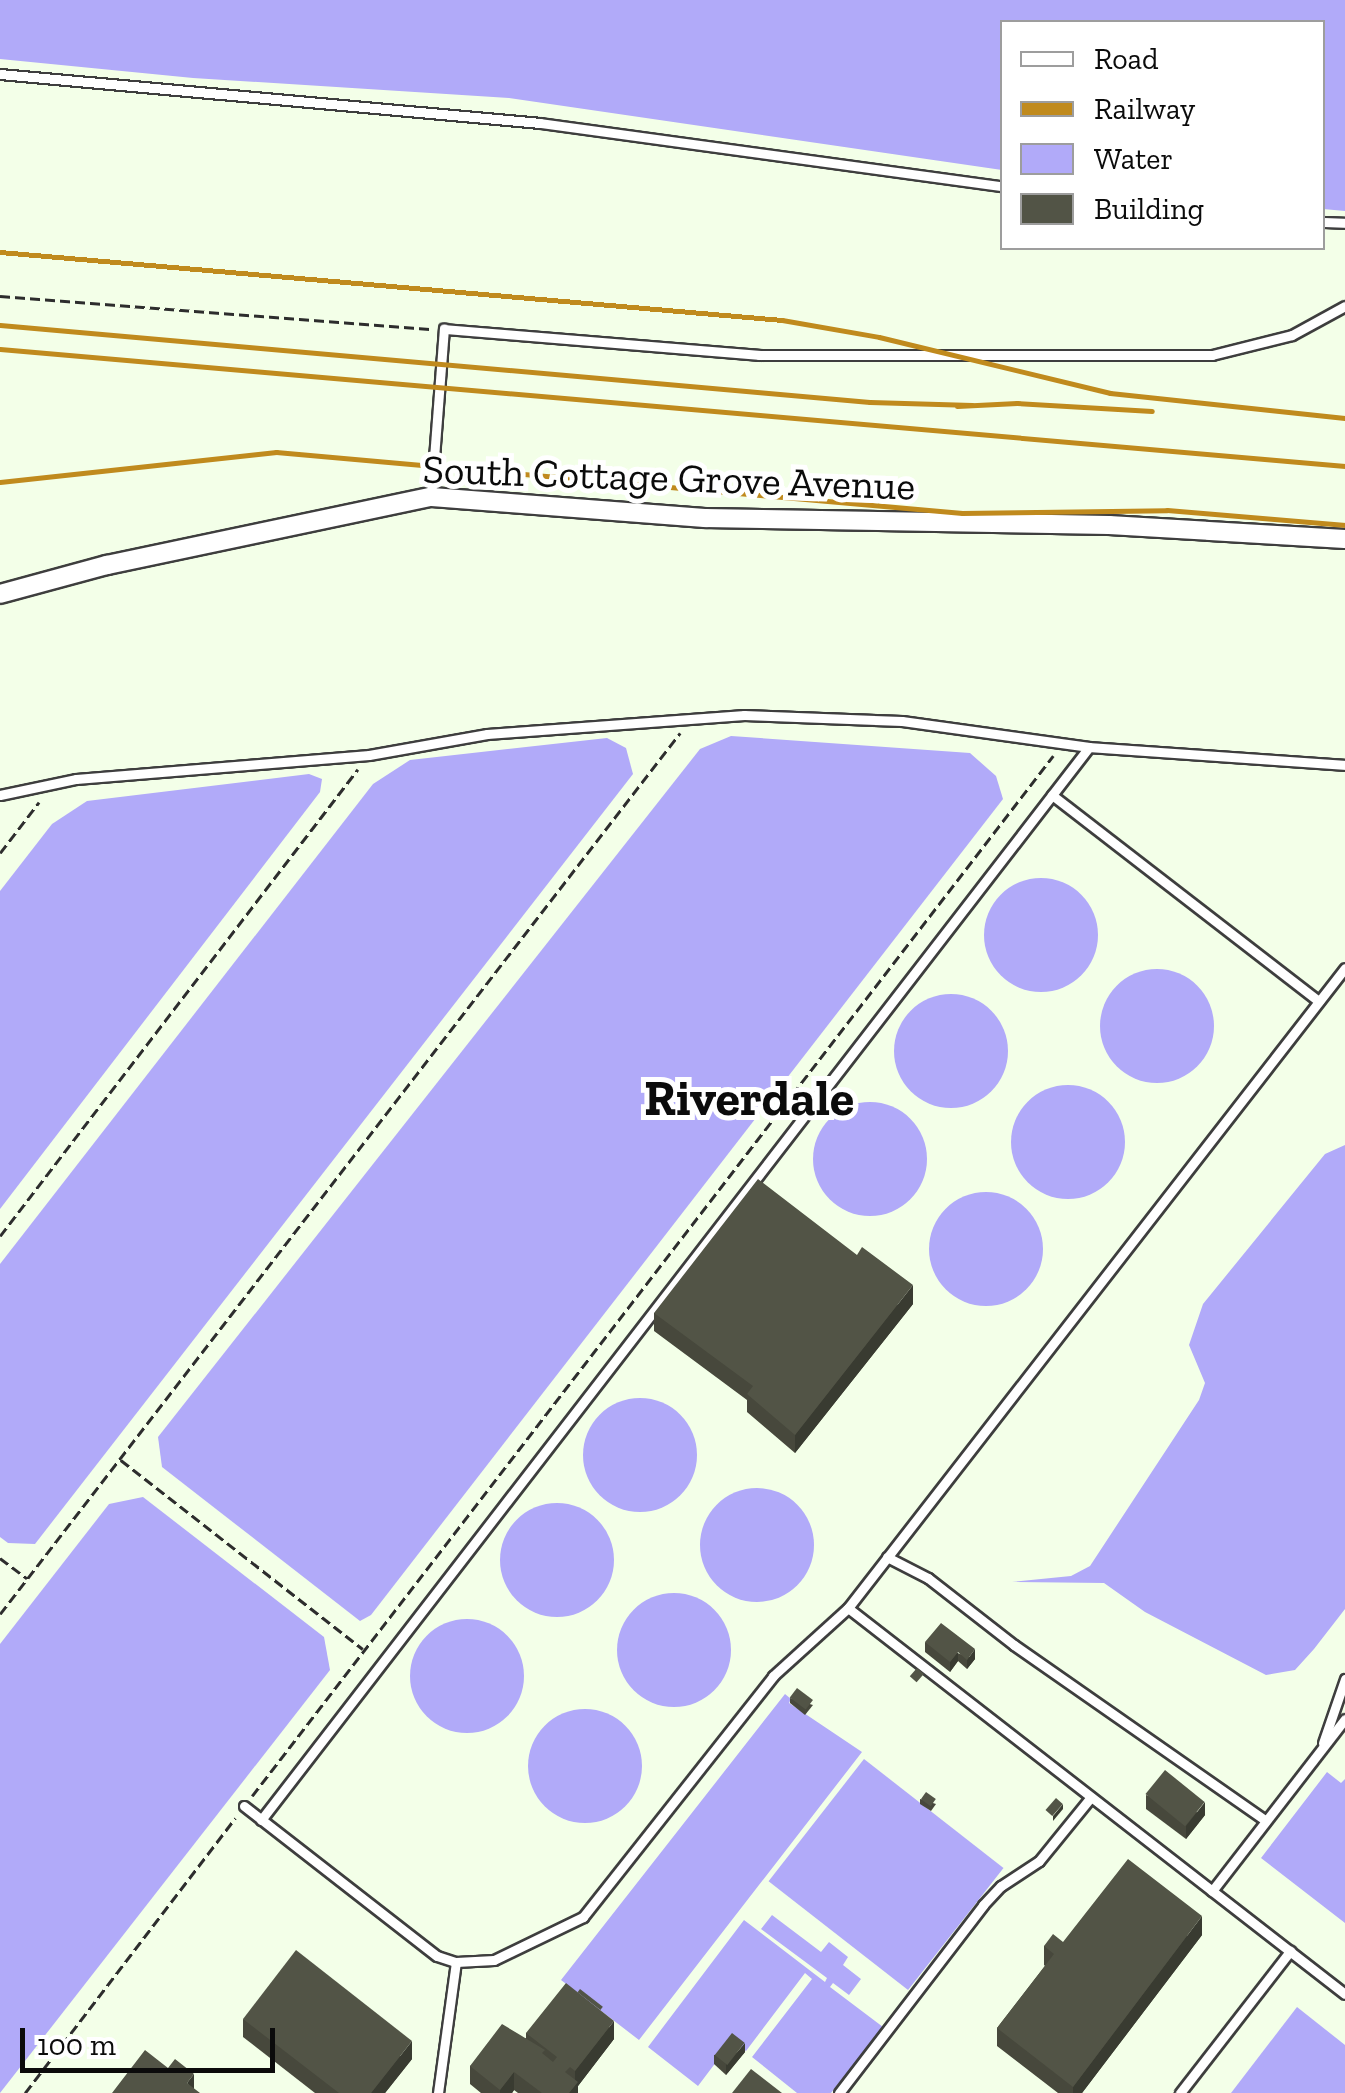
<!DOCTYPE html>
<style>
body{margin:0}
#map{position:relative;width:1345px;height:2093px;overflow:hidden;background:#f3ffe8;font-family:"Zilla Slab",serif}
div>[style]{position:absolute}
[style*='--x']{left:calc(var(--x)*1px);top:calc(var(--y)*1px);width:calc(var(--w)*1px);rotate:calc(var(--a)*1deg)}
.water>*{inset:0;background:#b1aaf9;transform-origin:0 0}
.round{border-radius:50%}
.path>*{height:2.5px;margin-top:-1.25px;transform-origin:0;background:repeating-linear-gradient(90deg,#2d2d2d 0 10px,transparent 0 15px)}
.roads{filter:drop-shadow(2px 0 #3e3e3e) drop-shadow(-2px 0 #3e3e3e) drop-shadow(0 2px #3e3e3e) drop-shadow(0 -2px #3e3e3e)}
.service>*{height:9px;margin:-4.5px;padding:0 4.5px;transform-origin:4.5px;border-radius:4.5px;background:#fff}
.minor>*{height:18px;margin:-9px;padding:0 9px;transform-origin:9px;border-radius:9px;background:#fff}
.rail>*{height:5px;margin:-2.5px;padding:0 2.5px;transform-origin:2.5px;border-radius:2.5px;background:#c08a1d}
.wall>*{inset:0;background:#47483c}
.shaded-wall>*{inset:0;background:#393b31}
.building>*{inset:0;background:#525446;transform-origin:0 0}
span{translate:-50% -50%;white-space:nowrap;text-align:center;line-height:1.15;-webkit-text-stroke:10px #fff;paint-order:stroke}
.street-label{font-size:40px;color:#0b0b0b}
.district-label{font-size:50px;color:#0b0b0b;font-weight:700}
.legend{position:absolute;left:1000px;top:20px;width:325px;height:230px;box-sizing:border-box;background:#fff;border:2px solid #9d9d9d;margin:0;padding:12px 18px;list-style:none;font-size:30px;color:#0b0b0b}
.legend li{display:flex;align-items:center;gap:20px;height:50px}
.legend b{width:50px;border:2px solid #9d9d9d}
.scale{position:absolute;left:20px;top:2028px;width:255px;height:45px;box-sizing:border-box;border:5px solid #0b0b0b;border-top:0;padding-left:12px;font-size:30px;line-height:35px;white-space:nowrap;color:#0b0b0b;-webkit-text-stroke:8px #fff;paint-order:stroke}
</style>
<div id="map">
<div class="water">
<div style="clip-path:polygon(0 0,1345px 0,1345px 211px,1323px 209px,1322px 22px,1002px 22px,1002px 170px,509px 98px,193px 78px,0 59px)"></div>
<div style="clip-path:polygon(731px 736px,970px 753px,996px 776px,1003px 799px,371px 1615px,360px 1621px,162px 1467px,158px 1437px,700px 749px)"></div>
<div style="clip-path:polygon(607px 738px,626px 748px,633px 774px,35px 1544px,8px 1543px,0 1537px,0 1264px,373px 784px,410px 760px)"></div>
<div style="clip-path:polygon(309px 774px,322px 779px,320px 792px,0 1209px,0 891px,52px 824px,87px 801px)"></div>
<div class="round" style="left:984px;top:878px;width:114px;height:114px"></div>
<div class="round" style="left:1100px;top:969px;width:114px;height:114px"></div>
<div class="round" style="left:894px;top:994px;width:114px;height:114px"></div>
<div class="round" style="left:1011px;top:1085px;width:114px;height:114px"></div>
<div class="round" style="left:813px;top:1102px;width:114px;height:114px"></div>
<div style="clip-path:polygon(1345px 1145px,1345px 1609px,1314px 1649px,1295px 1670px,1266px 1675px,1145px 1612px,1104px 1583px,1012px 1582px,1071px 1576px,1090px 1566px,1199px 1400px,1205px 1383px,1189px 1345px,1203px 1304px,1325px 1154px)"></div>
<div class="round" style="left:929px;top:1192px;width:114px;height:114px"></div>
<div class="round" style="left:583px;top:1398px;width:114px;height:114px"></div>
<div class="round" style="left:700px;top:1488px;width:114px;height:114px"></div>
<div style="clip-path:polygon(143px 1497px,324px 1637px,330px 1670px,0 2093px,0 1644px,109px 1504px)"></div>
<div class="round" style="left:500px;top:1503px;width:114px;height:114px"></div>
<div class="round" style="left:617px;top:1593px;width:114px;height:114px"></div>
<div class="round" style="left:410px;top:1619px;width:114px;height:114px"></div>
<div style="clip-path:polygon(785px 1694px,791px 1699px,789px 1703px,862px 1752px,639px 2040px,561px 1980px)"></div>
<div class="round" style="left:528px;top:1709px;width:114px;height:114px"></div>
<div style="left:864px;top:1759px;width:177px;height:155px;rotate:38deg"></div>
<div style="clip-path:polygon(1327px 1772px,1341px 1783px,1345px 1779px,1345px 1923px,1261px 1858px)"></div>
<div style="clip-path:polygon(772px 1915px,821px 1952px,829px 1942px,848px 1957px,843px 1965px,861px 1979px,849px 1995px,833px 1983px,830px 1987px,883px 2027px,831px 2093px,797px 2093px,752px 2057px,812px 1979px,805px 1973px,746px 2051px,732px 2041px,698px 2086px,648px 2047px,744px 1920px,825px 1982px,827px 1978px,761px 1929px)"></div>
<div style="clip-path:polygon(1297px 2007px,1345px 2045px,1345px 2093px,1231px 2093px)"></div>
</div>
<div class="path">
<div style="--x:0;--y:296;--w:434;--a:4.4"></div>
<div style="--x:0;--y:853;--w:64;--a:-52.6"></div>
<div style="--x:0;--y:1236;--w:588;--a:-52.53"></div>
<div style="--x:121;--y:1460;--w:307;--a:38"></div>
<div style="--x:0;--y:1558;--w:34;--a:37"></div>
<div style="--x:0;--y:1614;--w:1113;--a:-52.34"></div>
<div style="--x:252;--y:1796;--w:1313;--a:-52.4"></div>
<div style="--x:25;--y:2093;--w:346;--a:-52.6"></div>
</div>
<div class="roads">
<div class="service">
<div style="--x:0;--y:74;--w:542;--a:5.18"></div>
<div style="--x:540;--y:123;--w:466;--a:7.8"></div>
<div style="--x:1322;--y:222;--w:23;--a:2"></div>
<div style="--x:431;--y:497;--w:169;--a:-85.6"></div>
<div style="--x:444;--y:329;--w:316;--a:4.7"></div>
<div style="--x:759;--y:355;--w:453;--a:0"></div>
<div style="--x:1212;--y:355;--w:82;--a:-14"></div>
<div style="--x:1292;--y:335;--w:60;--a:-28.7"></div>
<div style="--x:0;--y:795;--w:78;--a:-11.9"></div>
<div style="--x:76;--y:779;--w:294;--a:-4.7"></div>
<div style="--x:369;--y:755;--w:120;--a:-10.1"></div>
<div style="--x:487;--y:734;--w:258;--a:-4.2"></div>
<div style="--x:744;--y:715;--w:158;--a:2.2"></div>
<div style="--x:902;--y:721;--w:189;--a:7.9"></div>
<div style="--x:1089;--y:747;--w:257;--a:4"></div>
<div style="--x:1052;--y:795;--w:337;--a:37.7"></div>
<div style="--x:887;--y:1557;--w:46;--a:27.1"></div>
<div style="--x:928;--y:1578;--w:109;--a:37.9"></div>
<div style="--x:1014;--y:1645;--w:307;--a:34.9"></div>
<div style="--x:848;--y:1608;--w:629;--a:37.84"></div>
<div style="--x:1323;--y:1743;--w:68;--a:-71"></div>
<div style="--x:244;--y:1806;--w:244;--a:37.9"></div>
<div style="--x:437;--y:1956;--w:20;--a:18"></div>
<div style="--x:456;--y:1962;--w:38;--a:-3"></div>
<div style="--x:494;--y:1960;--w:99;--a:-25.8"></div>
<div style="--x:583;--y:1917;--w:307;--a:-51.7"></div>
<div style="--x:773;--y:1676;--w:101;--a:-42.2"></div>
<div style="--x:848;--y:1608;--w:810;--a:-52.17"></div>
<div style="--x:261;--y:1820;--w:1355;--a:-52.34"></div>
<div style="--x:1212;--y:1891;--w:217;--a:-52.3"></div>
<div style="--x:438;--y:2093;--w:132;--a:-82.2"></div>
<div style="--x:839;--y:2093;--w:237;--a:-52.5"></div>
<div style="--x:983;--y:1905;--w:26;--a:-47"></div>
<div style="--x:1001;--y:1886;--w:45;--a:-33.3"></div>
<div style="--x:1039;--y:1861;--w:82;--a:-50.9"></div>
<div style="--x:1180;--y:2093;--w:180;--a:-52.2"></div>
</div>
<div class="minor">
<div style="--x:0;--y:594;--w:111;--a:-15.2"></div>
<div style="--x:107;--y:565;--w:331;--a:-11.9"></div>
<div style="--x:431;--y:497;--w:275;--a:4.4"></div>
<div style="--x:705;--y:518;--w:404;--a:1"></div>
<div style="--x:1109;--y:525;--w:236;--a:3.4"></div>
</div>
</div>
<div class="rail">
<div style="--x:0;--y:252;--w:785;--a:4.97"></div>
<div style="--x:782;--y:320;--w:98;--a:9.9"></div>
<div style="--x:879;--y:337;--w:238;--a:13.6"></div>
<div style="--x:1110;--y:393;--w:236;--a:6.1"></div>
<div style="--x:0;--y:325;--w:873;--a:5.06"></div>
<div style="--x:870;--y:402;--w:102;--a:1.7"></div>
<div style="--x:0;--y:349;--w:1350;--a:4.97"></div>
<div style="--x:957;--y:406;--w:60;--a:-2.9"></div>
<div style="--x:1017;--y:403;--w:135;--a:3.4"></div>
<div style="--x:0;--y:482;--w:278;--a:-6.2"></div>
<div style="--x:276;--y:452;--w:689;--a:5.08"></div>
<div style="--x:962;--y:513;--w:205;--a:-0.8"></div>
<div style="--x:1167;--y:510;--w:179;--a:4.8"></div>
</div>
<div class="wall">
<div style="clip-path:polygon(913px 1304px,795px 1453px,747px 1412px,747px 1400px,654px 1331px,654px 1313px)"></div>
<div style="clip-path:polygon(925px 1642px,975px 1659px,967px 1669px,958px 1661px,950px 1672px,925px 1652px)"></div>
<div style="clip-path:polygon(790px 1698px,813px 1705px,805px 1715px,790px 1703px)"></div>
<div style="clip-path:polygon(1146px 1795px,1205px 1815px,1186px 1839px,1146px 1809px)"></div>
<div style="clip-path:polygon(920px 1799px,936px 1804px,931px 1811px,920px 1804px)"></div>
<div style="clip-path:polygon(1202px 1935px,1082px 2093px,1058px 2093px,997px 2046px,997px 2028px,1045px 1966px,1044px 1965px,1044px 1946px,1063px 1942px)"></div>
<div style="clip-path:polygon(602px 2012px,614px 2039px,578px 2086px,578px 2093px,518px 2093px,514px 2090px,512px 2093px,481px 2093px,470px 2084px,470px 2066px,526px 2038px,526px 2033px)"></div>
<div style="clip-path:polygon(243px 2019px,412px 2059px,385px 2093px,315px 2093px,243px 2037px)"></div>
<div style="clip-path:polygon(745px 2052px,726px 2075px,714px 2064px,714px 2055px)"></div>
</div>
<div class="shaded-wall">
<div style="clip-path:polygon(913px 1285px,913px 1304px,795px 1453px,795px 1435px)"></div>
<div style="clip-path:polygon(975px 1649px,975px 1659px,967px 1669px,967px 1660px)"></div>
<div style="clip-path:polygon(958px 1652px,958px 1661px,950px 1672px,950px 1662px)"></div>
<div style="clip-path:polygon(1205px 1802px,1205px 1815px,1186px 1839px,1186px 1826px)"></div>
<div style="clip-path:polygon(1063px 1804px,1063px 1809px,1053px 1821px,1053px 1816px)"></div>
<div style="clip-path:polygon(1202px 1916px,1202px 1935px,1082px 2093px,1073px 2093px,1073px 2087px)"></div>
<div style="clip-path:polygon(614px 2021px,614px 2039px,578px 2086px,578px 2093px,569px 2093px,575px 2085px,575px 2071px)"></div>
<div style="clip-path:polygon(412px 2041px,412px 2059px,385px 2093px,371px 2093px)"></div>
<div style="clip-path:polygon(745px 2043px,745px 2052px,726px 2075px,726px 2065px)"></div>
<div style="clip-path:polygon(514px 2072px,514px 2090px,512px 2093px,500px 2093px,500px 2090px)"></div>
<div style="clip-path:polygon(194px 2074px,194px 2092px,187px 2083px)"></div>
</div>
<div class="building">
<div style="clip-path:polygon(758px 1179px,857px 1255px,862px 1247px,913px 1285px,795px 1435px,747px 1394px,753px 1386px,654px 1313px)"></div>
<div style="clip-path:polygon(941px 1623px,975px 1649px,967px 1660px,958px 1652px,950px 1662px,925px 1642px)"></div>
<div style="left:917px;top:1668px;width:9px;height:11px;rotate:41deg"></div>
<div style="left:797px;top:1688px;width:20px;height:12px;rotate:37deg"></div>
<div style="left:1165px;top:1770px;width:51px;height:31px;rotate:39deg"></div>
<div style="left:926px;top:1792px;width:12px;height:9px;rotate:35deg"></div>
<div style="left:1056px;top:1798px;width:9px;height:16px;rotate:41deg"></div>
<div style="clip-path:polygon(1128px 1859px,1202px 1916px,1073px 2087px,997px 2028px,1054px 1954px,1044px 1946px,1053px 1934px,1063px 1942px)"></div>
<div style="clip-path:polygon(296px 1950px,412px 2041px,371px 2093px,339px 2093px,243px 2019px)"></div>
<div style="clip-path:polygon(566px 1983px,614px 2021px,575px 2071px,570px 2067px,565px 2072px,578px 2082px,569px 2093px,542px 2093px,514px 2072px,500px 2090px,470px 2066px,502px 2024px,545px 2050px,542px 2053px,553px 2062px,557px 2057px,526px 2033px)"></div>
<div style="left:580px;top:1989px;width:29px;height:4px;rotate:38deg"></div>
<div style="left:732px;top:2033px;width:16px;height:28px;rotate:38deg"></div>
<div style="clip-path:polygon(145px 2050px,168px 2068px,175px 2059px,194px 2074px,187px 2083px,200px 2093px,112px 2093px)"></div>
<div style="clip-path:polygon(751px 2069px,782px 2093px,732px 2093px)"></div>
</div>
<div class="street-label">
<span style="left:669px;top:477px;rotate:2deg">South Cottage Grove Avenue</span>
</div>
<div class="district-label">
<span style="left:749px;top:1099px">Riverdale</span>
</div>
<ul class="legend">
<li><b style="height:12px;background:#fff"></b>Road</li>
<li><b style="height:12px;background:#c08a1d"></b>Railway</li>
<li><b style="height:28px;background:#b1aaf9"></b>Water</li>
<li><b style="height:28px;background:#525446"></b>Building</li>
</ul>
<div class="scale">100 m</div>
</div>
